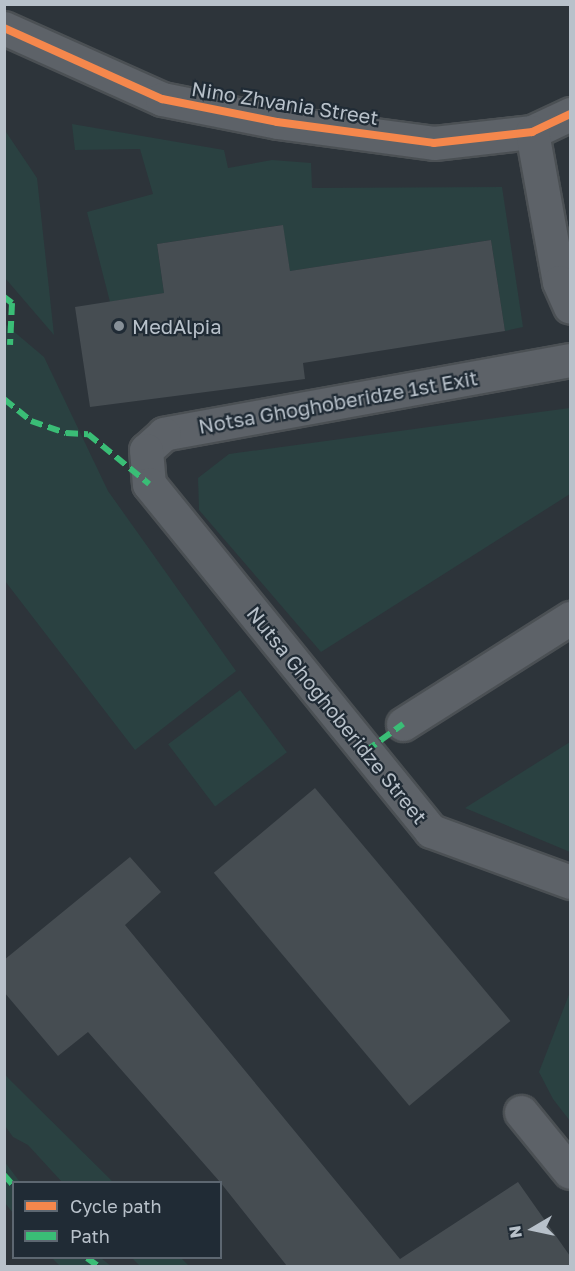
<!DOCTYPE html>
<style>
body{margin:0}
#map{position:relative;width:575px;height:1271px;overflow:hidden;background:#2d343a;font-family:"Golos Text",sans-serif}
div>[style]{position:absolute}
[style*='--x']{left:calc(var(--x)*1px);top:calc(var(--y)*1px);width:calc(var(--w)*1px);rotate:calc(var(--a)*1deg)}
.green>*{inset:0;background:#2a4141;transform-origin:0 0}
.building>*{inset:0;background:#464d52;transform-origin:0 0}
.roads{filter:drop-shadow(2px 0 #4b5054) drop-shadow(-2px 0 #4b5054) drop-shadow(0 2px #4b5054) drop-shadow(0 -2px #4b5054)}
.minor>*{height:33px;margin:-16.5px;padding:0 16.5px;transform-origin:16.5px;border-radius:16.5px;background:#5d6268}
.quiet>*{height:6px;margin-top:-3px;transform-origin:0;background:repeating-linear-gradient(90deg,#3abd76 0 12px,transparent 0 18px)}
.cycleway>*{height:8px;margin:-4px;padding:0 4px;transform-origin:4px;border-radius:4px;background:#f5874c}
.dots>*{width:16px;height:16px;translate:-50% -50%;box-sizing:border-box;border:3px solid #202b35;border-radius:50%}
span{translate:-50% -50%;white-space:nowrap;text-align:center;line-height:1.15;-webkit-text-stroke:4.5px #202b35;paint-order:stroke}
.street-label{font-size:20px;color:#b8c1ca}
.poi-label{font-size:20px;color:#b8c1ca}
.left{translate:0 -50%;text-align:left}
.frame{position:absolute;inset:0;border:6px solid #b8c1ca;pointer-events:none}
.legend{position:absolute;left:12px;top:1181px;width:210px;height:78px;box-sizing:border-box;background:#202b35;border:2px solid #5d6771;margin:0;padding:8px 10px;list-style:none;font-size:18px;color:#b8c1ca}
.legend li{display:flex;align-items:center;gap:12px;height:30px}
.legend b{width:30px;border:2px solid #5d6771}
.north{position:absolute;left:503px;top:1199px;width:60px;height:60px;-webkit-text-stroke:4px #202b35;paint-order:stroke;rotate:261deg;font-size:16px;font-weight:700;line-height:24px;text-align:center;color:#b8c1ca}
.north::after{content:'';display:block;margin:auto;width:21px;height:27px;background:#b8c1ca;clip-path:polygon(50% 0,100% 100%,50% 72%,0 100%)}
</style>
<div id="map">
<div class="green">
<div style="clip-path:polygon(72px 124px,224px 150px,228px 168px,272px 160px,311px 163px,312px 188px,502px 187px,523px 327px,505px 331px,491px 240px,290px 271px,282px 225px,157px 244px,164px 293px,110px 302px,87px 212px,153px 194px,140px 149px,75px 150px)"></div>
<div style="clip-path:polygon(4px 129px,37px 178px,54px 335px,5px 278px)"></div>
<div style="clip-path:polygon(5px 324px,44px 357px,108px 491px,236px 671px,135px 750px,5px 581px)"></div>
<div style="clip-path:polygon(570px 408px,570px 494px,321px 652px,199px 510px,198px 478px,229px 454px)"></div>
<div style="left:240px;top:690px;width:78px;height:90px;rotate:53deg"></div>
<div style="clip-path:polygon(570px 742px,570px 852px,465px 808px)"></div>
<div style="clip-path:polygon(570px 992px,570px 1121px,553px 1099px,539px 1072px)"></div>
<div style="clip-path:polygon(4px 1073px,9px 1079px,113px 1182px,62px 1182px,28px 1145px,13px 1137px,5px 1126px)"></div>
<div style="clip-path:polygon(4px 1161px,20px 1182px,14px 1182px,13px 1213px,5px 1203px)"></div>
<div style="clip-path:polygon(52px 1258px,101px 1258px,111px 1266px,60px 1266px)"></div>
<div style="clip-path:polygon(132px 1258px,181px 1258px,189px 1266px,140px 1266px)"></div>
</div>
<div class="building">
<div style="clip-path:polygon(283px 225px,290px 271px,491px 240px,505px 331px,303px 363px,305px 379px,90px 407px,75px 307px,164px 293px,157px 244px)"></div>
<div style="left:315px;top:788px;width:304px;height:132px;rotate:50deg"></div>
<div style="clip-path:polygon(130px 857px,161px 892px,125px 925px,400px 1259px,518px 1182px,570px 1256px,570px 1266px,287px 1266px,220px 1182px,88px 1032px,58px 1056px,4px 992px,4px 960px)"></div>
</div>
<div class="roads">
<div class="minor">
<div style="--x:4;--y:28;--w:173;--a:24.2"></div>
<div style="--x:162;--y:99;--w:117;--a:11.3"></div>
<div style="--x:277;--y:122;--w:158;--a:7.6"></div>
<div style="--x:434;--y:143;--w:99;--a:-6.4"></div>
<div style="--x:532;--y:132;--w:42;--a:-25.3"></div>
<div style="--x:532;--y:132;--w:152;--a:79.8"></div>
<div style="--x:559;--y:282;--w:27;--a:66"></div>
<div style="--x:570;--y:360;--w:413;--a:169.7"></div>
<div style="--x:164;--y:434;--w:24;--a:138"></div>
<div style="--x:146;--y:450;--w:34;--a:85"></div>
<div style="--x:149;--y:484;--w:447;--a:50.9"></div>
<div style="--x:431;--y:831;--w:148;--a:20.1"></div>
<div style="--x:403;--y:724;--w:198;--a:-32.4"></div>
<div style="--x:521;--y:1112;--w:77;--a:50.8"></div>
</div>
</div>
<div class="quiet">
<div style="--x:4;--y:297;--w:10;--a:37"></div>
<div style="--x:12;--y:303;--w:42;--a:92.7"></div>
<div style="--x:4;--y:399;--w:35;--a:39"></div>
<div style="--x:31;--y:421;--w:37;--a:19"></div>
<div style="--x:66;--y:433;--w:22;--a:3"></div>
<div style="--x:88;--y:434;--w:79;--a:39.3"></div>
<div style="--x:366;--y:751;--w:46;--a:-36.1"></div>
<div style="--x:4;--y:1175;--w:15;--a:48"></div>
<div style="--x:87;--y:1258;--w:14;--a:36"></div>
</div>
<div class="cycleway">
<div style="--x:4;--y:28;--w:173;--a:24.2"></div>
<div style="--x:162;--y:99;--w:117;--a:11.3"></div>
<div style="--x:277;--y:122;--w:158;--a:7.6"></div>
<div style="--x:434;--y:143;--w:99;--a:-6.4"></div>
<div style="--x:532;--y:132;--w:42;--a:-25.3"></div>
</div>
<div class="dots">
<div style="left:119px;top:326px;background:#879098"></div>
</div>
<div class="street-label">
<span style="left:285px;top:103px;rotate:9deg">Nino Zhvania Street</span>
<span style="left:338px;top:402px;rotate:-10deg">Notsa Ghoghoberidze 1st Exit</span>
<span style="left:337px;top:715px;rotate:51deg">Nutsa Ghoghoberidze Street</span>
</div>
<div class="poi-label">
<span class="left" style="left:132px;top:326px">MedAlpia</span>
</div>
<div class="frame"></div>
<ul class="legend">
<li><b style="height:8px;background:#f5874c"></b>Cycle path</li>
<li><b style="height:8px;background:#3abd76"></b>Path</li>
</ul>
<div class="north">N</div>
</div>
